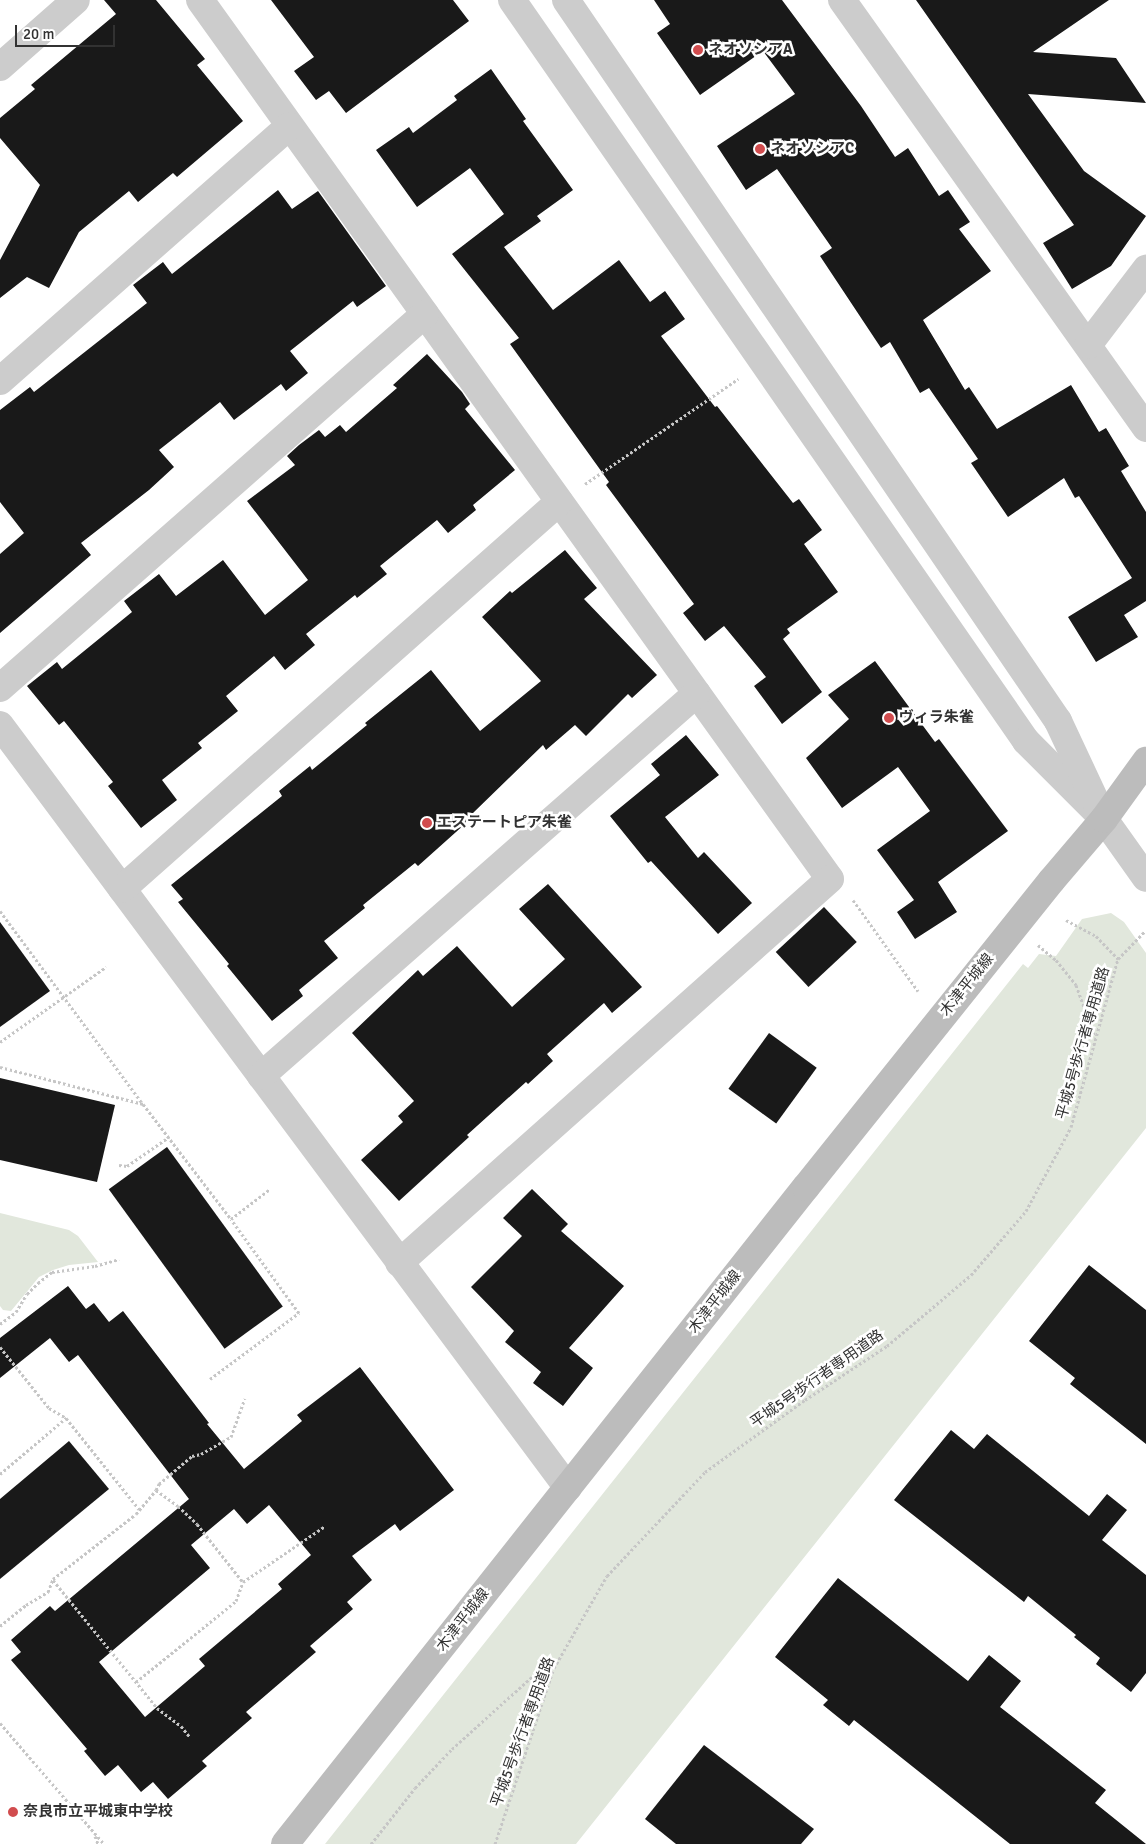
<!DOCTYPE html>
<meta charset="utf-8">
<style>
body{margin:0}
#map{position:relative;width:1146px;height:1844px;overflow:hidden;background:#fff;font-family:Signika,"Noto Sans JP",sans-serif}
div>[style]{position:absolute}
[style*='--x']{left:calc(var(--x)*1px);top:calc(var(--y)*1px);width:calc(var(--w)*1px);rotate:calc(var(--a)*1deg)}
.green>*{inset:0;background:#e1e7dc}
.building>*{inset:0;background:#191919;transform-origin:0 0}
.path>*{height:3px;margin-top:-1.5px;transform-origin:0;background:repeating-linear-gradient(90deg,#c6c6c6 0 2.5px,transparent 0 5px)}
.minor>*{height:28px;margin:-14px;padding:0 14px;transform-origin:14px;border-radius:14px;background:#ccc}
.tertiary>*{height:28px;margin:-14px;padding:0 14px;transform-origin:14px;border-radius:14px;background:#ccc}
.secondary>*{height:28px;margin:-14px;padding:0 14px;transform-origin:14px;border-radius:14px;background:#bcbcbc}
.dots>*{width:14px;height:14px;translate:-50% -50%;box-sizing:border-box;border:2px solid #fff;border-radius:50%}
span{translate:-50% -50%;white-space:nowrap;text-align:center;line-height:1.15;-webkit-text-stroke:5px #fff;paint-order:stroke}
.poi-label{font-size:15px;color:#323232;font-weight:700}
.left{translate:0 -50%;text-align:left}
.street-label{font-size:15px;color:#323232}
.scale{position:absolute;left:15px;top:25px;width:100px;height:22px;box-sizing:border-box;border:2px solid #323232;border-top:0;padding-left:6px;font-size:15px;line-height:18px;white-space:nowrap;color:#323232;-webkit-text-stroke:4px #fff;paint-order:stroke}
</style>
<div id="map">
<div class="green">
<div style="clip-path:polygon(1111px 913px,1124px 922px,1146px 953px,1146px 1128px,576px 1844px,325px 1844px,1023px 964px,1028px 968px,1039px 954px,1056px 956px,1082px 919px)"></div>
<div style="clip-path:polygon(0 1213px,69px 1230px,78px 1236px,98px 1262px,69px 1265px,53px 1270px,39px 1277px,11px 1311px,3px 1310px,0 1306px)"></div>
</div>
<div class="building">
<div style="clip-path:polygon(104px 0,156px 0,205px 59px,197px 65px,243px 121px,177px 177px,173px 173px,138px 202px,129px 191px,79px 232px,49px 288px,27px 277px,0 298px,0 260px,40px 185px,0 138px,0 118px,35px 89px,31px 85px,116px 14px)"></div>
<div style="clip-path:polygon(271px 0,453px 0,469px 21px,346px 113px,329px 91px,316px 100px,294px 71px,314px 57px)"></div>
<div style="clip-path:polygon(654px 0,782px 0,861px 106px,895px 157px,908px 148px,939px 196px,948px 190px,970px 222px,959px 229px,991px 271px,923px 320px,965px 390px,969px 387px,997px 429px,1071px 385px,1099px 432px,1106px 428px,1129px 466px,1121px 471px,1146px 512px,1146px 601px,1124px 615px,1138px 637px,1096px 662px,1068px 617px,1132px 578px,1079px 496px,1075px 498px,1064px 478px,1008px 517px,971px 463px,978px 459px,929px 388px,920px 393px,890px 342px,881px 348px,820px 256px,832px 248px,777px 169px,746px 190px,717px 146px,795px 94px,763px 51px,700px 95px,657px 33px,670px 24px)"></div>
<div style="clip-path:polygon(916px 0,1109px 0,1033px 52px,1116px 58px,1146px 103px,1028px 94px,1084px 171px,1146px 216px,1111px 266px,1072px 289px,1043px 243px,1074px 225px)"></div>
<div style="clip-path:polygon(491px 69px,526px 119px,523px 121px,573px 190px,537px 216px,541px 221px,504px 247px,553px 310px,619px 260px,650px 302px,665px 291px,685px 319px,661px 336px,715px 407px,717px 406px,793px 503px,799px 499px,822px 530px,804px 544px,838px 592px,787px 629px,790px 633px,783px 639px,822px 692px,782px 724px,754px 686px,766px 677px,724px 626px,705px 641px,683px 613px,694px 604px,606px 485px,609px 482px,510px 344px,519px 338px,452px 254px,504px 214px,470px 168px,417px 207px,376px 150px,409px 127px,413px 133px,457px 100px,454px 96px)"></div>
<div style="clip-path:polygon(278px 190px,292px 209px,318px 191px,386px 286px,357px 307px,353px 301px,290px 351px,308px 373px,286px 391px,281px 384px,234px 420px,220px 402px,159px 450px,174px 467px,149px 490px,81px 543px,91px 555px,0 633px,0 554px,24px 533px,0 502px,0 410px,30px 387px,34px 392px,147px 303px,133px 285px,163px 262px,172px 274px)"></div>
<div style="clip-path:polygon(427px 354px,462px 392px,470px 404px,465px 409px,515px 470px,473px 505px,476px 510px,448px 533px,437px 520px,380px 566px,387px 574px,357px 598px,355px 595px,306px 634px,315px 645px,285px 670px,274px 656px,226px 696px,238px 711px,198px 743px,202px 748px,162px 780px,177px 800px,141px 828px,108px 786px,113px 782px,64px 721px,59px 725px,27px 686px,57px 662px,62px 669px,132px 612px,124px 601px,159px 574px,176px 596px,223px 560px,265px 615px,308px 580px,247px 501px,295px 465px,287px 456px,299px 445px,319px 430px,325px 437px,340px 425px,346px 432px,397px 388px,393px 385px)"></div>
<div style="clip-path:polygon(565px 550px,597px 588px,584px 599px,657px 675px,632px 698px,628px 694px,586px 736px,575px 725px,546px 750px,543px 745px,473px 813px,475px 815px,418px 866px,415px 863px,363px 905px,365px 908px,324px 941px,338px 958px,299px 990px,303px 996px,272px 1021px,227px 966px,229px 964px,178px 902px,183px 899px,171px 885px,282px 796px,279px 791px,310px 766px,312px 770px,367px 725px,365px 723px,431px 670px,480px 731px,541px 681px,482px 617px,510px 591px,512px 593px)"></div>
<div style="clip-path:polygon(875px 661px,935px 742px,939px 739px,1008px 831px,938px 882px,957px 912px,915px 939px,897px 912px,914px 900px,877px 850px,930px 811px,898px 767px,842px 808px,806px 758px,849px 719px,828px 695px)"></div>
<div style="clip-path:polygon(686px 735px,719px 775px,665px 817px,698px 858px,704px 852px,752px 903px,718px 934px,651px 861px,648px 863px,610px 816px,660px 775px,651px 764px)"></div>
<div style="clip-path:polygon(548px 884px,642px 987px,612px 1013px,604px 1003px,547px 1054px,553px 1061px,528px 1084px,526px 1082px,467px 1135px,469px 1137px,399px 1201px,361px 1160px,403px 1122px,398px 1116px,414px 1101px,352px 1033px,418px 970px,423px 976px,457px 946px,512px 1007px,565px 959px,519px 909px)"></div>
<div style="left:824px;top:907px;width:48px;height:66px;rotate:47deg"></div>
<div style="clip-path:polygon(0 922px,50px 991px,0 1027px)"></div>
<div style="left:769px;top:1033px;width:59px;height:69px;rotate:36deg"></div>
<div style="clip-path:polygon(0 1078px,115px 1105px,97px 1182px,0 1160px)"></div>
<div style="left:167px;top:1147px;width:197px;height:72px;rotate:54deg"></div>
<div style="clip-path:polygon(532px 1189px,568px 1224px,561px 1231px,624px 1286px,569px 1348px,593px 1368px,563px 1406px,533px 1383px,541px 1372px,505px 1342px,514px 1331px,471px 1287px,522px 1236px,503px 1218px)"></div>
<div style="clip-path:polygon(1089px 1265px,1146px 1310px,1146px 1444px,1070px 1384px,1075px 1378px,1029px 1341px)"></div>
<div style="clip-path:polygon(evenodd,68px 1286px,86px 1309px,94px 1303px,109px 1322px,123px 1311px,209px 1423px,207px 1424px,244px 1469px,302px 1421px,297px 1415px,360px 1367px,454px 1490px,400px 1531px,395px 1524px,352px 1556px,372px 1580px,347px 1602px,353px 1609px,310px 1646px,316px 1652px,246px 1712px,252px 1718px,202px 1761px,207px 1766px,168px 1799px,153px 1782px,141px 1792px,118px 1765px,105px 1776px,84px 1751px,87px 1749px,11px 1660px,21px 1652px,11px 1640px,50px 1606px,55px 1611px,189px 1499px,78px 1355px,69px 1362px,50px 1338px,0 1378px,0 1338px,68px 1286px,269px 1505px,311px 1555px,278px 1584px,282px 1589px,199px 1659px,205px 1666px,145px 1717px,99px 1662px,210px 1568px,191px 1545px,234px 1509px,247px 1524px,269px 1505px)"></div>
<div style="clip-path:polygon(951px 1430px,974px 1449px,987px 1434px,1089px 1516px,1107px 1494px,1127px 1510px,1102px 1540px,1146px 1575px,1146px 1673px,1131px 1692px,1096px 1664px,1100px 1658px,1074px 1637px,1076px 1635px,1028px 1596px,1024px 1602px,894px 1500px)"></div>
<div style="clip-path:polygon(69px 1441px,109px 1489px,0 1579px,0 1499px)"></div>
<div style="clip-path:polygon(838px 1578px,968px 1681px,989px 1655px,1021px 1681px,1000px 1707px,1106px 1790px,1095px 1803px,1146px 1844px,1010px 1844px,854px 1720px,849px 1726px,823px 1705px,828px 1700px,775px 1657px)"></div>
<div style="clip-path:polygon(704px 1745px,814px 1829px,801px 1844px,676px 1844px,645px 1819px)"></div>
</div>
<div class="path">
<div style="--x:585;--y:484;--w:186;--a:-34.5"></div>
<div style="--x:853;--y:900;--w:112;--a:54.5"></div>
<div style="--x:0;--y:911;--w:240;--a:53.5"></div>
<div style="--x:1066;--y:920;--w:34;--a:28"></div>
<div style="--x:1096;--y:936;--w:32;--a:46"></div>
<div style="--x:1038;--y:945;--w:23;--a:40"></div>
<div style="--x:1056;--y:960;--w:32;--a:51"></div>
<div style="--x:1076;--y:985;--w:55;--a:69.9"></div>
<div style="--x:0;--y:1042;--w:130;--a:-35.3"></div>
<div style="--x:0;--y:1067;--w:148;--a:14.5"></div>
<div style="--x:143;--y:1104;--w:145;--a:52.6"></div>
<div style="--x:231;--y:1219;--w:49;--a:-37.6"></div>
<div style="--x:119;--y:1165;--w:8;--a:7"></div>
<div style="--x:127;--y:1166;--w:51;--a:-34.6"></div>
<div style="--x:0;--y:1324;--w:20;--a:-37"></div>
<div style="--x:16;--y:1312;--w:21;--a:-59"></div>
<div style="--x:27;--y:1294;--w:16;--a:-45"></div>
<div style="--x:38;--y:1283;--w:18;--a:-38"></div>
<div style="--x:52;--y:1272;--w:43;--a:-7.9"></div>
<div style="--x:95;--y:1266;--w:25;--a:-16"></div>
<div style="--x:0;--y:1347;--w:78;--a:51.2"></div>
<div style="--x:49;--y:1408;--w:20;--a:30"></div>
<div style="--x:66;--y:1418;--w:117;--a:51.3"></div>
<div style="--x:210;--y:1379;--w:111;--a:-36.6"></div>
<div style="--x:299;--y:1313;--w:116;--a:-125.9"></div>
<div style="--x:0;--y:1474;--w:87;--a:-40.3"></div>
<div style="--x:156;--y:1490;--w:27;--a:36"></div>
<div style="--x:178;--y:1506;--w:26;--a:43"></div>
<div style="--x:197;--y:1524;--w:74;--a:51.6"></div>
<div style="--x:53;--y:1580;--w:165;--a:50.9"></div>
<div style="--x:157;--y:1708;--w:30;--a:37"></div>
<div style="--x:181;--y:1726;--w:13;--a:51"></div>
<div style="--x:0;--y:1626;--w:33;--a:-39"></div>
<div style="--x:26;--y:1605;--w:26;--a:-31"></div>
<div style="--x:48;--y:1592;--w:14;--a:-69"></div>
<div style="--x:53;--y:1579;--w:105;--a:-38.1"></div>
<div style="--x:136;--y:1514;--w:31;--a:-50"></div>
<div style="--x:156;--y:1490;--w:7;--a:-63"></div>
<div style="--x:159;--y:1484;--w:43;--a:-40.3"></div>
<div style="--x:192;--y:1456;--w:9;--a:-13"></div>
<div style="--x:201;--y:1454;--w:34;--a:-30"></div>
<div style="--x:231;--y:1437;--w:41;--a:-70.3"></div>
<div style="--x:136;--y:1682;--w:129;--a:-39"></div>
<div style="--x:236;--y:1601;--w:20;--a:-70"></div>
<div style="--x:243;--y:1582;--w:99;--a:-34.3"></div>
<div style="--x:0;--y:1723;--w:160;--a:49.3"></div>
<div style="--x:95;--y:1836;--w:9;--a:69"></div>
<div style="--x:371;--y:1844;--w:71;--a:-51.8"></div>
<div style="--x:415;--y:1788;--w:54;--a:-46.5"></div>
<div style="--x:452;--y:1749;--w:113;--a:-42.1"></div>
<div style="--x:536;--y:1673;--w:19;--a:-16"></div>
<div style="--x:495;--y:1844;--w:186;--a:-71.5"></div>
<div style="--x:554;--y:1668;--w:106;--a:-60.1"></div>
<div style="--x:607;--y:1576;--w:143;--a:-46.7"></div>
<div style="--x:705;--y:1472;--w:123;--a:-35.8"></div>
<div style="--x:805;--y:1400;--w:98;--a:-33.4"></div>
<div style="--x:887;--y:1346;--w:110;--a:-40.2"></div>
<div style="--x:971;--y:1275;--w:84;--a:-49.3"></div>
<div style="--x:1026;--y:1211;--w:95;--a:-61.8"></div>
<div style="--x:1071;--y:1127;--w:174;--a:-74.4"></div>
<div style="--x:1118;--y:959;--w:39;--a:-46"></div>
</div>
<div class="minor">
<div style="--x:200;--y:0;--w:1081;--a:54.37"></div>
<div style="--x:830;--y:879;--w:577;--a:138.3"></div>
<div style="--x:842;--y:0;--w:525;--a:54.61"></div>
<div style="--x:0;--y:67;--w:101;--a:-41.4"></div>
<div style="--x:1088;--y:345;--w:96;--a:-52.7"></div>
<div style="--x:0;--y:381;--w:385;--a:-41.4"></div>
<div style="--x:0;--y:688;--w:566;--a:-41.35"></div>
<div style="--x:0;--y:725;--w:951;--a:53.33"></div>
<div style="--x:122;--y:889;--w:584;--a:-41.53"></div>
<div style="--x:261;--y:1076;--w:580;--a:-41.3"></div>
</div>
<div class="tertiary">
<div style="--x:512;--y:0;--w:902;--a:55.25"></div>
<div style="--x:1026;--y:741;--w:110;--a:45"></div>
<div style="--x:1104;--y:819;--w:72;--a:54.6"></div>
<div style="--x:566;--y:0;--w:873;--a:55.69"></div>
<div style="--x:1058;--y:721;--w:89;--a:64.9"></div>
</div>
<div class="secondary">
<div style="--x:285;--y:1844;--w:839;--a:-51.59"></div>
<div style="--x:806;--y:1187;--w:393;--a:-51.3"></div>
<div style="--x:1052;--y:880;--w:80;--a:-49.6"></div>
<div style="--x:1104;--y:819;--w:72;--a:-54.1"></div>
</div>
<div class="dots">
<div style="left:698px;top:50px;background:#d14c4e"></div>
<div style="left:760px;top:149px;background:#d14c4e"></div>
<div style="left:889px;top:718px;background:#d14c4e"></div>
<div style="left:427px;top:823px;background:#d14c4e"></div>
<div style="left:13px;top:1812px;background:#d14c4e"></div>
</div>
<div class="poi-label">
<span class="left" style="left:708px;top:50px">ネオソシアA</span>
<span class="left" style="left:770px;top:149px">ネオソシアC</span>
<span class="left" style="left:899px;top:718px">ヴィラ朱雀</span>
<span class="left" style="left:437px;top:823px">エステートピア朱雀</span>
<span class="left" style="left:23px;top:1812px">奈良市立平城東中学校</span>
</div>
<div class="street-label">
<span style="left:967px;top:985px;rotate:-51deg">木津平城線</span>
<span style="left:1083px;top:1043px;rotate:-74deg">平城5号歩行者専用道路</span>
<span style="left:715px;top:1302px;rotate:-52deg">木津平城線</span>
<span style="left:817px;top:1379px;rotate:-35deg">平城5号歩行者専用道路</span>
<span style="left:463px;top:1620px;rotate:-52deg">木津平城線</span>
<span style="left:523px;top:1732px;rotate:-70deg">平城5号歩行者専用道路</span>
</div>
<div class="scale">20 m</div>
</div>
